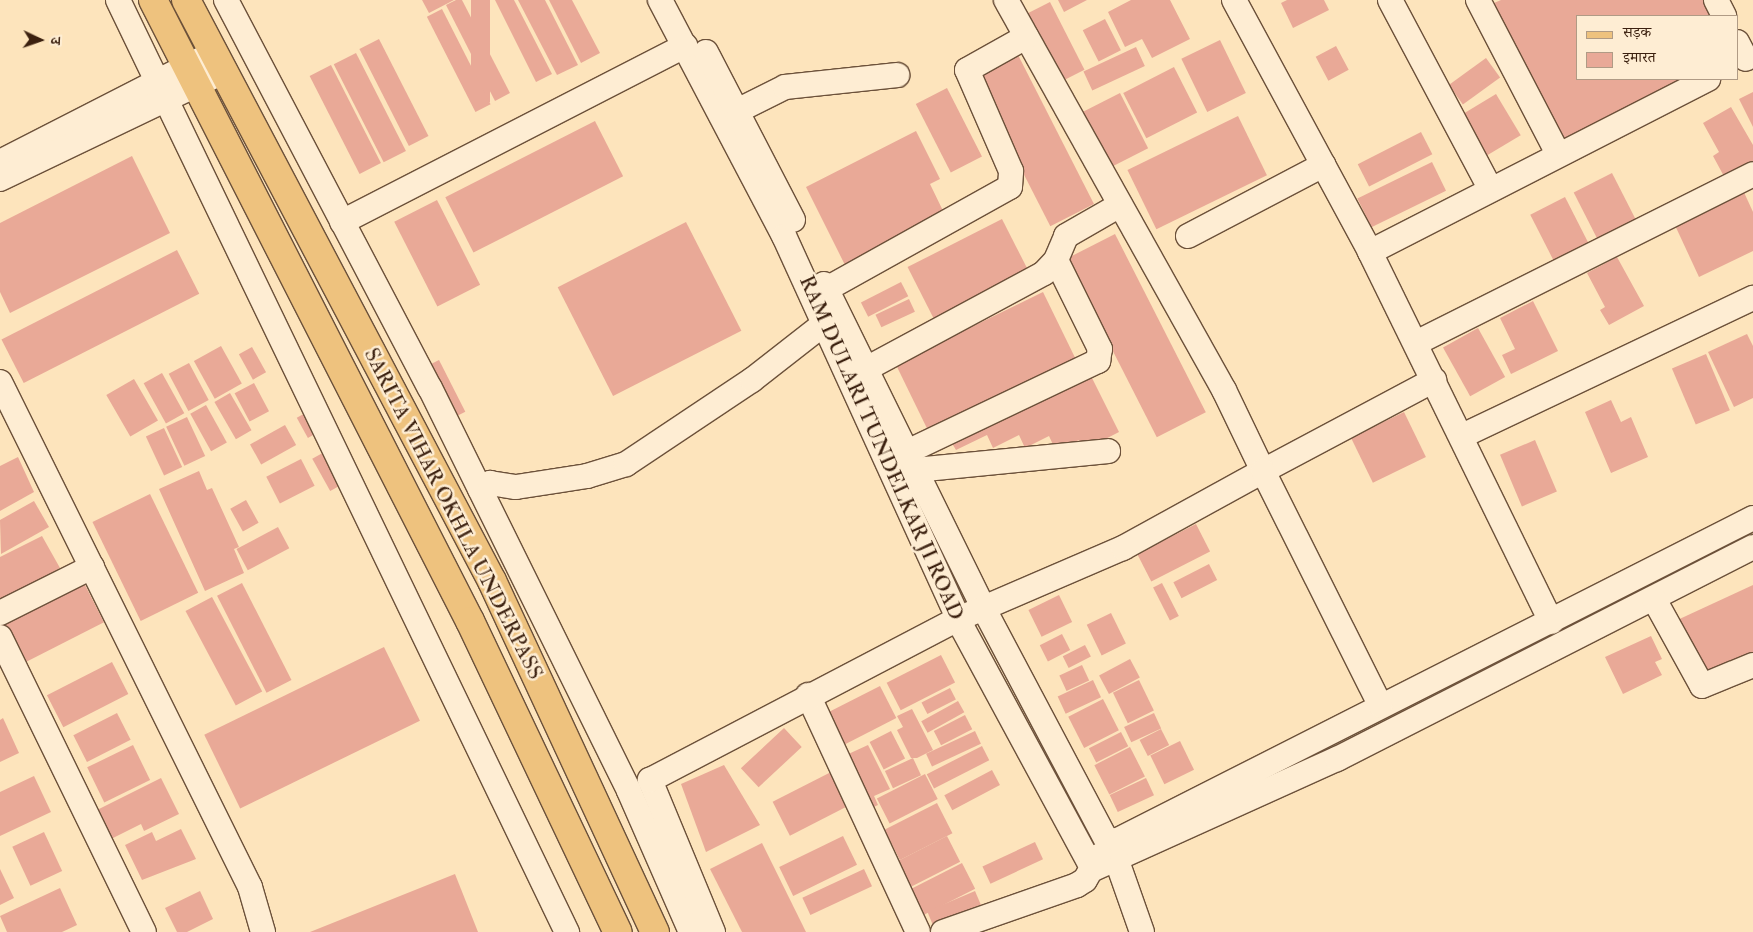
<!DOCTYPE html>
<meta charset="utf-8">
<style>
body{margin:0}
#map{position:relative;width:1753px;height:932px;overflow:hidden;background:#fde4bc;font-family:"IM FELL Double Pica","Noto Serif Devanagari",serif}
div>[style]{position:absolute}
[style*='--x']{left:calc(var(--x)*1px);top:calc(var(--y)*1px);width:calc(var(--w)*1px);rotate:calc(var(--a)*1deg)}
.building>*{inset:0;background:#e9a997;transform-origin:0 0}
.roads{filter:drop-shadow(1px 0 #6c513a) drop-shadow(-1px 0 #6c513a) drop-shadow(0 1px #6c513a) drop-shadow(0 -1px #6c513a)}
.minor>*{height:24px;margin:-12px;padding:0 12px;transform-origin:12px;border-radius:12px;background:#feedd3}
.major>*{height:28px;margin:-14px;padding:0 14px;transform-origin:14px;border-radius:14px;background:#eec27e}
span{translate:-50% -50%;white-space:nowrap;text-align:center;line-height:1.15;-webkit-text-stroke:5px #feedd3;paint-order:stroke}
.street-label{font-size:21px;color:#3b200f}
.legend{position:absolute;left:1576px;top:15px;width:162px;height:65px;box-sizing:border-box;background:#feedd3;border:1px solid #b09b85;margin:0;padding:6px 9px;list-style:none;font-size:15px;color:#3b200f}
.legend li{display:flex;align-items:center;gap:10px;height:25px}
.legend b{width:25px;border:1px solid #b09b85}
.north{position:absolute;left:15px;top:15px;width:50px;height:50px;-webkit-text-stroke:4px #feedd3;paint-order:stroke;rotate:93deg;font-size:14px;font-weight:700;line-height:20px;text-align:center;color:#3b200f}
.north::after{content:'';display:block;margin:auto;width:18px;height:22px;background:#3b200f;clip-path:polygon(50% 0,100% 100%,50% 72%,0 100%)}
</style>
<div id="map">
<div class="building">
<div style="clip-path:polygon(422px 0,454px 0,429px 13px)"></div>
<div style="clip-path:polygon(456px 0,462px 0,510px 93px,495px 101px,446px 5px)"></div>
<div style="left:471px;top:0;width:19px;height:102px"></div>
<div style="clip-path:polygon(495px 0,514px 0,552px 74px,536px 82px)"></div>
<div style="clip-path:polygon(518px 0,545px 0,578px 65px,557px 75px)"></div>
<div style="clip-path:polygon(549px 0,572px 0,600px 53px,581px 63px)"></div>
<div style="clip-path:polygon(1058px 0,1087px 0,1064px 12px)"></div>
<div style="clip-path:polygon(1131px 0,1170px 0,1190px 39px,1152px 58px,1142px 39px,1125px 47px,1108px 12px)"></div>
<div style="clip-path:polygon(1287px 0,1324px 0,1329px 10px,1293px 28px,1281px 3px)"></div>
<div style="clip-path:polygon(1501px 0,1705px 0,1713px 16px,1577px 16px,1577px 79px,1688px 79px,1560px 141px,1487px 6px)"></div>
<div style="left:1050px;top:2px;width:76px;height:31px;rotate:63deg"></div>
<div style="left:442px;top:9px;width:107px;height:17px;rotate:63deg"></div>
<div style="left:1105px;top:19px;width:35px;height:25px;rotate:63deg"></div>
<div style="left:379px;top:39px;width:109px;height:22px;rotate:63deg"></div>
<div style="left:1220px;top:40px;width:59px;height:43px;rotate:64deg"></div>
<div style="left:1336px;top:46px;width:27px;height:23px;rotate:62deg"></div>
<div style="left:1136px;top:47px;width:21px;height:58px;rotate:65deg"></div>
<div style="left:1015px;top:49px;width:174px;height:49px;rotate:63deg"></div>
<div style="left:356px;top:53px;width:110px;height:25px;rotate:63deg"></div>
<div style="left:1486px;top:58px;width:24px;height:46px;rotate:54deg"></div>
<div style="left:331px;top:65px;width:110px;height:24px;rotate:63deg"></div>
<div style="left:1174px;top:67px;width:51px;height:57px;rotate:63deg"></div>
<div style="left:947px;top:88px;width:77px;height:35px;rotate:63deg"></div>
<div style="clip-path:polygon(1753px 92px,1753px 127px,1739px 99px)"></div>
<div style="left:1120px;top:93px;width:62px;height:48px;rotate:63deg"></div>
<div style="left:1496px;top:94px;width:48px;height:42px;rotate:59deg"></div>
<div style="clip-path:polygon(1731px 107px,1753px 145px,1753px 165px,1726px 180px,1713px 156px,1719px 152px,1703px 123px)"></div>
<div style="left:1238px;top:116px;width:66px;height:123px;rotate:64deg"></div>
<div style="left:595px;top:121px;width:62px;height:168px;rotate:63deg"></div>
<div style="clip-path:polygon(916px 131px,940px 179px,930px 184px,946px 217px,846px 267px,806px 187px)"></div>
<div style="left:1421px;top:132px;width:25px;height:71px;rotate:63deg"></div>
<div style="clip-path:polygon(132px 156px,170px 233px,10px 313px,0 292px,0 223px)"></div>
<div style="left:1432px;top:162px;width:32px;height:83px;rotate:64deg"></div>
<div style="left:1612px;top:173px;width:59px;height:43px;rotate:63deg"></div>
<div style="clip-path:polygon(1742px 188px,1753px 212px,1753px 251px,1699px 277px,1673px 221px)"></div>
<div style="left:1565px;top:197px;width:58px;height:39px;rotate:63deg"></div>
<div style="left:437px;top:200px;width:95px;height:48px;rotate:63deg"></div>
<div style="left:1002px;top:219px;width:64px;height:106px;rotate:63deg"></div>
<div style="left:686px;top:222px;width:122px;height:144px;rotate:63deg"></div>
<div style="left:1115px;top:234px;width:200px;height:55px;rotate:63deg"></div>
<div style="left:177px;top:250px;width:49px;height:197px;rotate:63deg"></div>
<div style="clip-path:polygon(1617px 257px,1644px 306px,1609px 325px,1600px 310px,1605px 307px,1587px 273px)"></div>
<div style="left:901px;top:282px;width:16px;height:45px;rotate:63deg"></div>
<div style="left:1043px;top:292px;width:79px;height:164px;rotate:64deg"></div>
<div style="left:909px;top:299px;width:14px;height:37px;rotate:65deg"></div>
<div style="clip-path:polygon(1533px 301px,1558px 351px,1511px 374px,1502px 355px,1515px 349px,1500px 318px)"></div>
<div style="left:1478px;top:328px;width:56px;height:40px;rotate:61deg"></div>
<div style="clip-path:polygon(1747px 334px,1753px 346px,1753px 398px,1734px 407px,1708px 352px)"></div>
<div style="left:221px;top:346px;width:43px;height:31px;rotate:61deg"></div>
<div style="left:252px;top:347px;width:29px;height:15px;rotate:61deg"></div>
<div style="left:1706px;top:354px;width:61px;height:37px;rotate:67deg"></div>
<div style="left:439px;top:360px;width:58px;height:20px;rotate:63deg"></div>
<div style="left:189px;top:363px;width:42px;height:23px;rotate:62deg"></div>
<div style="clip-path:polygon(1088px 370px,1119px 432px,1084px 450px,1079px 440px,1056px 451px,1049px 436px,1025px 448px,1019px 435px,993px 448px,987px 435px,956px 450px,950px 440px)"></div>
<div style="left:162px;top:373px;width:46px;height:21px;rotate:61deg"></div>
<div style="left:134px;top:379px;width:48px;height:32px;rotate:60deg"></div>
<div style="left:254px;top:383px;width:32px;height:22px;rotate:62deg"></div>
<div style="left:230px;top:393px;width:43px;height:18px;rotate:60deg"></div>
<div style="clip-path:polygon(1611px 400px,1621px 422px,1631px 417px,1648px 457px,1611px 473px,1585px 412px)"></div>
<div style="left:206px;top:405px;width:43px;height:18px;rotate:61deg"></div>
<div style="left:309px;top:411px;width:23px;height:14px;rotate:61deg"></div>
<div style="left:1404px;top:412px;width:50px;height:59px;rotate:64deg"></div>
<div style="left:187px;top:417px;width:43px;height:23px;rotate:65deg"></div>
<div style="left:285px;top:425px;width:23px;height:40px;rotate:61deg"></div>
<div style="left:164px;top:428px;width:43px;height:20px;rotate:65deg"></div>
<div style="left:1535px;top:440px;width:56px;height:38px;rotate:67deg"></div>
<div style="left:328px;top:450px;width:37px;height:18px;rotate:61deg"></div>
<div style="clip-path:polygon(18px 457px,34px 492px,0 511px,0 466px)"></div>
<div style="left:301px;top:459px;width:30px;height:39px;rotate:63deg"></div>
<div style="clip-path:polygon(199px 471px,207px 490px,212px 488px,239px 547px,234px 549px,244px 573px,205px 591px,159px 489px)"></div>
<div style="left:150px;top:494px;width:110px;height:64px;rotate:64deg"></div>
<div style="left:246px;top:500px;width:26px;height:18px;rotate:61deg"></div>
<div style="clip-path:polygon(34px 501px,49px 527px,1px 554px,0 520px)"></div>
<div style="left:1196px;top:524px;width:31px;height:66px;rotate:63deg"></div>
<div style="left:278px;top:527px;width:24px;height:47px;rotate:62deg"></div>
<div style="clip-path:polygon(42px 536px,60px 568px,0 602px,0 557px)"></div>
<div style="left:1209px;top:564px;width:18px;height:40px;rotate:63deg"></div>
<div style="left:84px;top:583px;width:44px;height:92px;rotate:63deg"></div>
<div style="left:242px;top:583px;width:109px;height:28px;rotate:63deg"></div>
<div style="left:1162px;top:583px;width:37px;height:10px;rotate:63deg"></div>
<div style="clip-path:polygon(1753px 585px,1753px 652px,1699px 677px,1673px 622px)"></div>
<div style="left:1059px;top:595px;width:30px;height:34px;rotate:64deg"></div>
<div style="left:212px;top:597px;width:107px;height:30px;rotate:62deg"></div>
<div style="left:1111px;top:613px;width:34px;height:27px;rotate:64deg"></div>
<div style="left:1062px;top:634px;width:18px;height:25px;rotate:63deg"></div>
<div style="clip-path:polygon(1651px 636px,1662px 659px,1655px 662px,1662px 675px,1623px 694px,1605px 657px)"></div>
<div style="left:1085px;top:645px;width:13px;height:25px;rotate:63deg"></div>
<div style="left:384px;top:647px;width:82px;height:200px;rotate:64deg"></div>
<div style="left:941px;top:655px;width:31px;height:61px;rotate:63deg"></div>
<div style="left:1130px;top:659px;width:21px;height:35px;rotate:62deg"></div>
<div style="left:112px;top:662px;width:36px;height:73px;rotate:63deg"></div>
<div style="left:1082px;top:665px;width:17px;height:25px;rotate:65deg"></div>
<div style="left:1093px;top:680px;width:19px;height:39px;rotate:65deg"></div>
<div style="left:1139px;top:680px;width:34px;height:29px;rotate:64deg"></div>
<div style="left:880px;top:686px;width:36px;height:58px;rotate:63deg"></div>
<div style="left:950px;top:688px;width:13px;height:32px;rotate:63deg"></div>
<div style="left:1103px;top:699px;width:35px;height:39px;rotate:63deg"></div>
<div style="left:958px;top:701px;width:13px;height:42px;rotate:61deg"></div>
<div style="clip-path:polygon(912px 709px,933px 750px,917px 758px,911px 758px,897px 730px,903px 727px,897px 716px)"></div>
<div style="left:117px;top:713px;width:30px;height:49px;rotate:63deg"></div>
<div style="left:1154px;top:713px;width:17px;height:33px;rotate:65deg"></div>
<div style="left:965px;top:715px;width:16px;height:35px;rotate:63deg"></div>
<div style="clip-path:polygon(3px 718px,19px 753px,0 762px,0 720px)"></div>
<div style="left:784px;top:728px;width:26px;height:59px;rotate:47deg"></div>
<div style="left:1161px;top:729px;width:18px;height:24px;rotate:63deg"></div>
<div style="left:891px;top:731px;width:31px;height:24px;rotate:63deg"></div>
<div style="left:975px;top:731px;width:14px;height:54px;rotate:65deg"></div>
<div style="left:1121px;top:732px;width:16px;height:36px;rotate:63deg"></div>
<div style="left:1180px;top:741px;width:32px;height:33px;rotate:64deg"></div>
<div style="left:133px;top:745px;width:39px;height:51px;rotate:64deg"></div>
<div style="clip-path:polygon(868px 745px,890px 789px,874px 796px,878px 805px,869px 809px,844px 756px)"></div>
<div style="left:982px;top:746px;width:16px;height:62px;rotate:63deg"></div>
<div style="left:1130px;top:747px;width:33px;height:40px;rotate:63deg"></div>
<div style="left:913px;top:758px;width:19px;height:31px;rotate:65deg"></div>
<div style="clip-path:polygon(724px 765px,760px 825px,706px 852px,681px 784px)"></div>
<div style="left:835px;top:770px;width:38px;height:70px;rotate:63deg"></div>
<div style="left:992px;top:770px;width:17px;height:54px;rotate:62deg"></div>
<div style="left:925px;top:774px;width:28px;height:54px;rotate:63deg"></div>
<div style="clip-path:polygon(34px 776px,51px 812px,0 836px,0 792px)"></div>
<div style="clip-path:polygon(161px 778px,179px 814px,144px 831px,141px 824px,109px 840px,95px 811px)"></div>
<div style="left:1146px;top:778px;width:19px;height:40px;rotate:65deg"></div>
<div style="left:937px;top:803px;width:34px;height:59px;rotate:63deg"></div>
<div style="clip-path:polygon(181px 829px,196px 859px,142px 880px,125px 845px,152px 832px,156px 841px)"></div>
<div style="left:44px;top:832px;width:43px;height:35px;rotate:65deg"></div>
<div style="left:843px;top:836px;width:32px;height:71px;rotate:64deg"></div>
<div style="left:947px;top:836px;width:29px;height:59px;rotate:63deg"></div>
<div style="left:1035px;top:842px;width:19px;height:58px;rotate:65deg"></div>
<div style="clip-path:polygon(762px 843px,806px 932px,742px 932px,710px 869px)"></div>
<div style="left:962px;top:863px;width:29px;height:59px;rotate:63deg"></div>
<div style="clip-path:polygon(0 869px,14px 898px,0 905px)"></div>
<div style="left:864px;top:869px;width:19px;height:68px;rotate:65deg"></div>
<div style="clip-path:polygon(455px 874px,478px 932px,310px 932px)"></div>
<div style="clip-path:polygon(60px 888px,77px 925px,62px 932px,7px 932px,0 916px)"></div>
<div style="clip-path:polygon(200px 891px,213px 919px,187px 932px,177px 932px,165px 908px)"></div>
<div style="left:975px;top:891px;width:15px;height:52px;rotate:67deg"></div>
</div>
<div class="roads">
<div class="minor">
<div style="--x:118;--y:0;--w:1035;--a:64.28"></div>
<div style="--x:226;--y:0;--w:438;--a:62.3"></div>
<div style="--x:430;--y:388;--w:449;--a:63.7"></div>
<div style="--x:629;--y:791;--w:154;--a:66.3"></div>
<div style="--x:660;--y:0;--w:267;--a:62.3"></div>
<div style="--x:784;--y:236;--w:430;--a:65.5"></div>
<div style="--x:962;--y:627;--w:275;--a:61.6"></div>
<div style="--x:1093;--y:869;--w:268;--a:-24.3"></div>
<div style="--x:1337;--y:759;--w:467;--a:-27"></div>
<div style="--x:1006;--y:0;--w:447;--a:60.8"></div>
<div style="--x:1224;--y:390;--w:90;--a:64.3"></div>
<div style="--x:1263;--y:471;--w:194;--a:-28"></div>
<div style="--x:1234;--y:0;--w:286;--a:61.6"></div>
<div style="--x:1370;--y:252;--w:412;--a:63.9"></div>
<div style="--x:1390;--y:0;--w:213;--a:62"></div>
<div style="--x:1478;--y:0;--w:174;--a:62.5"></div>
<div style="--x:1716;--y:0;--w:18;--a:63"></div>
<div style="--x:1737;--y:42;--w:19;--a:62"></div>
<div style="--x:706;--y:52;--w:189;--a:62.6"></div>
<div style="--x:739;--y:110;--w:51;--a:-26.6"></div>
<div style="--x:785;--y:87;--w:113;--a:-6.1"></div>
<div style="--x:4;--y:160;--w:235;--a:-27.1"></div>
<div style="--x:0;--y:179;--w:247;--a:-25.6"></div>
<div style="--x:342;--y:222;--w:386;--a:-27.2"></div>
<div style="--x:1188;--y:236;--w:153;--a:-27.7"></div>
<div style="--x:1370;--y:252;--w:380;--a:-27.1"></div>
<div style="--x:824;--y:284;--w:362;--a:63.8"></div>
<div style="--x:984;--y:609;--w:263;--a:62.1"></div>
<div style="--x:1107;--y:841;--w:11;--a:-5"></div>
<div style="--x:1118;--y:840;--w:712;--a:-26.89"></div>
<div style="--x:814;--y:296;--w:224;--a:-29.1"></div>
<div style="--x:1010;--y:187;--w:16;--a:-86"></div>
<div style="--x:1011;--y:171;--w:110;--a:-113.5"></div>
<div style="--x:967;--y:70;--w:68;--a:-29.2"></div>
<div style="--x:1416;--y:343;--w:377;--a:-26.6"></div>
<div style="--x:866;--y:369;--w:202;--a:-28.3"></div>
<div style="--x:1044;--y:273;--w:18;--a:-47"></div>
<div style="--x:1056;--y:260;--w:26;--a:-67"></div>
<div style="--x:1066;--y:236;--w:62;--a:-29.9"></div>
<div style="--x:0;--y:382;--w:563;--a:63.66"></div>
<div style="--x:250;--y:887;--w:47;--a:73.9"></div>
<div style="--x:1462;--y:436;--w:322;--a:-25.4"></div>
<div style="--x:907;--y:452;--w:212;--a:-25.5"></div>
<div style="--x:1098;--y:361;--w:12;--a:-81"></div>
<div style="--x:1100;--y:349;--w:99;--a:-116.3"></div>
<div style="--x:915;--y:470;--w:194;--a:-5.6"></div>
<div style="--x:480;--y:489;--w:12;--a:-31"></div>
<div style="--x:490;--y:483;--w:26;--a:9"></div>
<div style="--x:516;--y:487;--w:72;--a:-8.8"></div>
<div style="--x:587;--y:476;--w:41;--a:-17.1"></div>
<div style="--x:626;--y:464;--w:151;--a:-33.7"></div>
<div style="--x:752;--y:380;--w:93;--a:-38"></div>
<div style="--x:1654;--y:599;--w:99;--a:61.1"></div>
<div style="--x:1702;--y:686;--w:55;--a:-22.4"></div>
<div style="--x:0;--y:613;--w:103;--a:-26.6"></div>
<div style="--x:0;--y:637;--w:328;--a:64"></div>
<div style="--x:808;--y:695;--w:261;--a:65.1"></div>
<div style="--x:1117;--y:861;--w:75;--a:70.6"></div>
<div style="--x:713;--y:932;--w:165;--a:-112.5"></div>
<div style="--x:650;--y:780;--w:348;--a:-27.6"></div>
<div style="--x:958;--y:619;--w:180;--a:-23.3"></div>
<div style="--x:1123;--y:548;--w:160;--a:-28.8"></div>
<div style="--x:1263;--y:471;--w:262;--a:63.4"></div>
<div style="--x:943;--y:932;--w:142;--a:-19.3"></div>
<div style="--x:1077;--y:885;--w:9;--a:-32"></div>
<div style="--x:1085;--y:880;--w:28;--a:-60"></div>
</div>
<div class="major">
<div style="--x:153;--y:0;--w:697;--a:62.96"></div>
<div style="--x:470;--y:621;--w:344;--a:64.6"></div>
<div style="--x:186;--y:0;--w:657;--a:62.23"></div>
<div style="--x:492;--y:581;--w:387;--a:65.1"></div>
</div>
</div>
<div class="street-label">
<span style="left:881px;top:448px;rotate:66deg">RAM DULARI TUNDELKAR JI ROAD</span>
<span style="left:453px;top:514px;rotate:63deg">SARITA VIHAR OKHLA UNDERPASS</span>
</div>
<ul class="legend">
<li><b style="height:6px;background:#eec27e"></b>सड़क</li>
<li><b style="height:14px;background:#e9a997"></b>इमारत</li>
</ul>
<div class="north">उ</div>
</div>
